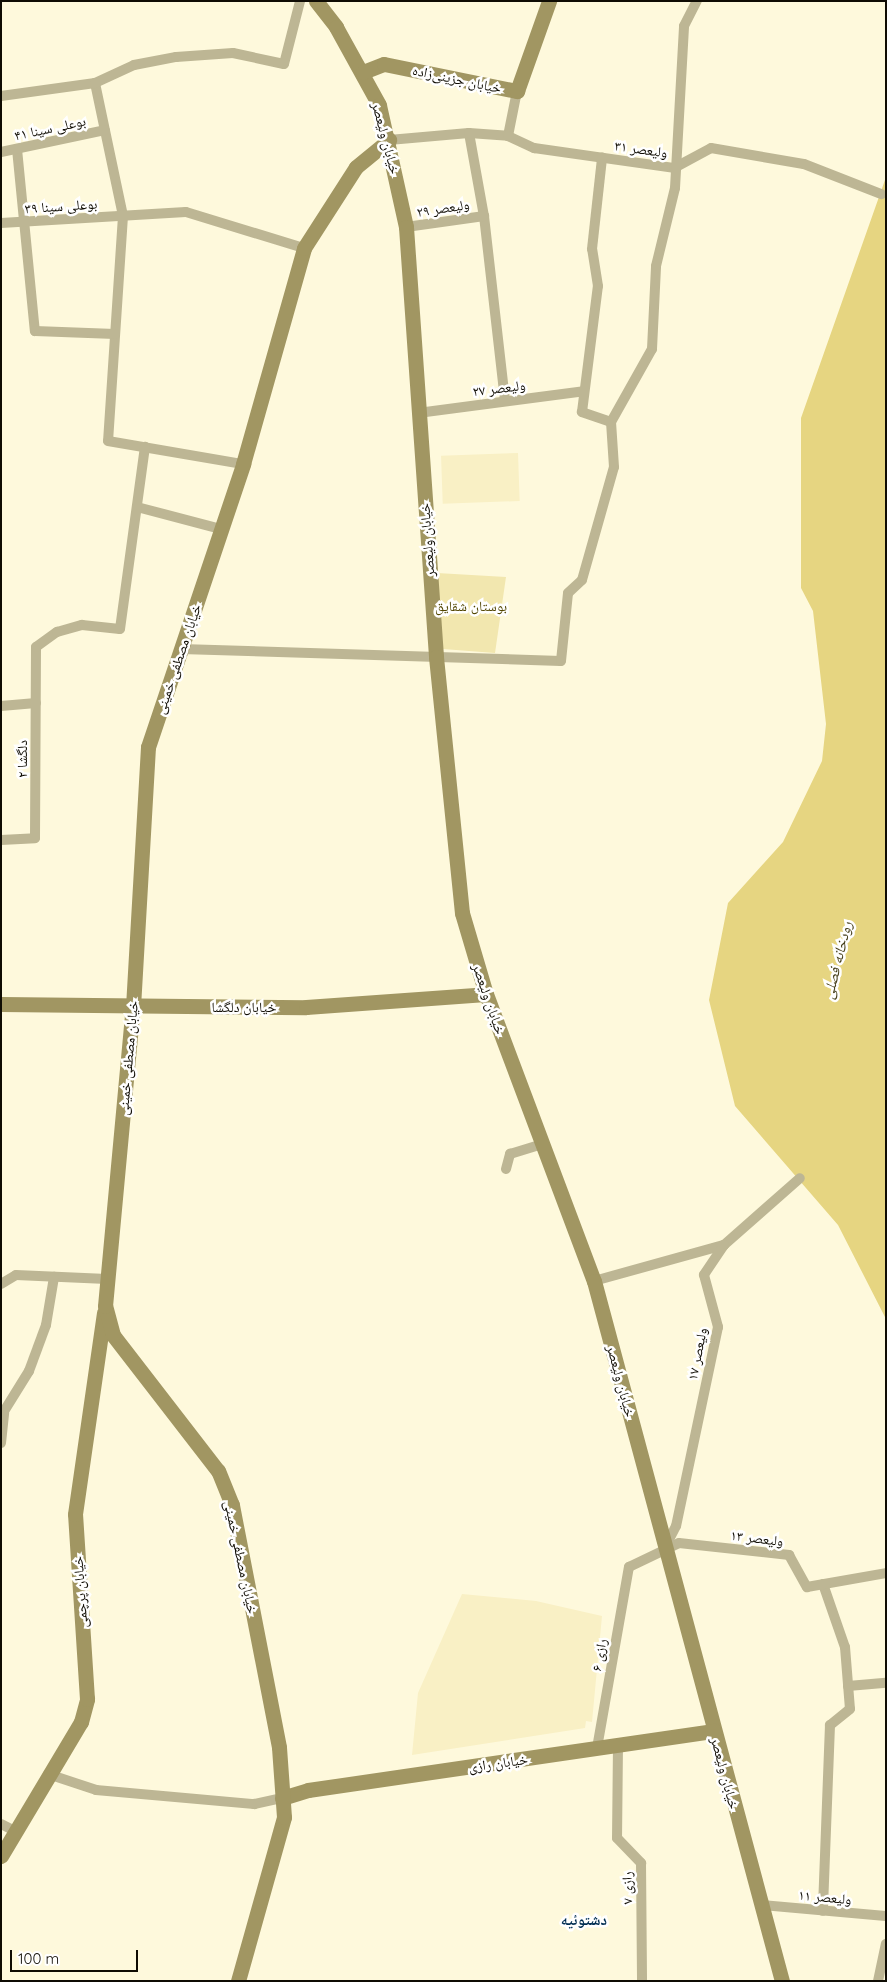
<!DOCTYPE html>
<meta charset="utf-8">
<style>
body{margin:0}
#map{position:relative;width:887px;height:1982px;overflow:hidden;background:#fef9dc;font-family:Quicksand,"Noto Naskh Arabic",sans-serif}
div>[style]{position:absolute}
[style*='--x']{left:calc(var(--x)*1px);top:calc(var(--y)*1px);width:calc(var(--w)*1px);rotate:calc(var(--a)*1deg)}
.built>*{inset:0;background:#f9f0c5;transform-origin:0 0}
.green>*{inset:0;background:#f2e7af}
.water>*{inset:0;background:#e6d581}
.street>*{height:10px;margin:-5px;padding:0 5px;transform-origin:5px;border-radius:5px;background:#bdb694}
.secondary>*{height:15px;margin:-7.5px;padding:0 7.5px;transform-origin:7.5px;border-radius:7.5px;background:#a19662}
span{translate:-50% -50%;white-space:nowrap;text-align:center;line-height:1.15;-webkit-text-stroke:5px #fff;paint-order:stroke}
.street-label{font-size:14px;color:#0f0c03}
.park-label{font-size:14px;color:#514500}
.water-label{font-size:15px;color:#463f1b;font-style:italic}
.neighbourhood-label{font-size:15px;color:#002e52;font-weight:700}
.frame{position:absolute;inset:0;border:2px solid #0f0c03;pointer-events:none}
.scale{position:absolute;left:10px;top:1950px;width:128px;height:22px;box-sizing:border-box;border:2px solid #0f0c03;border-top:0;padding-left:6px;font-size:15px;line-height:18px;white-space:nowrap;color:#0f0c03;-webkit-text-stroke:4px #fff;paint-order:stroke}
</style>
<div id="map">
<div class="built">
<div style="left:518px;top:453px;width:48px;height:77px;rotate:88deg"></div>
<div style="clip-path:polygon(462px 1594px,536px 1601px,602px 1616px,592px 1722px,586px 1721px,585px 1728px,412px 1755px,418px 1693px)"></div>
</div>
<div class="green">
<div style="clip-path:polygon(437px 573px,506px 577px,495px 653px,443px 649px)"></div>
</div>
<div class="water">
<div style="clip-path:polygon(886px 177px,886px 1319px,838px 1225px,735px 1106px,709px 1000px,728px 903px,783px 842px,822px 761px,826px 724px,813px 611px,801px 588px,801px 418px)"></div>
</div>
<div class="street">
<div style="--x:95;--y:83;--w:136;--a:78.1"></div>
<div style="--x:123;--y:216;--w:225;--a:93.8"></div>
<div style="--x:108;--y:441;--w:137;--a:9.7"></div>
<div style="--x:1;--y:96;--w:95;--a:-7.9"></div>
<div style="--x:95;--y:83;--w:43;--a:-24.8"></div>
<div style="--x:134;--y:65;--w:43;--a:-10.8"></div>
<div style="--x:176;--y:57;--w:57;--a:-4"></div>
<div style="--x:233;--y:53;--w:52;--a:12.2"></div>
<div style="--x:284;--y:64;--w:65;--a:-75.7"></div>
<div style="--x:469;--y:133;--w:84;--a:79.8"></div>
<div style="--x:484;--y:216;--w:186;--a:83.5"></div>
<div style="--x:508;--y:136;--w:46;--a:-78.7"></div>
<div style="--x:389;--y:140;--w:80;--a:-5"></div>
<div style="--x:469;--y:133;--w:39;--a:4"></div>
<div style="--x:508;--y:136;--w:29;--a:25"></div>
<div style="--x:534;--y:148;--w:141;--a:8.1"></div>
<div style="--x:674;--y:168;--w:42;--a:-28.4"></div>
<div style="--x:711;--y:148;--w:94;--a:9.8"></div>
<div style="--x:804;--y:164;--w:83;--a:21.3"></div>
<div style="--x:17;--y:149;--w:183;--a:84.4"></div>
<div style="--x:35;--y:331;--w:80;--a:2.1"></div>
<div style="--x:1;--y:152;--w:106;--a:-11.9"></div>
<div style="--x:1;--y:223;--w:185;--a:-3.4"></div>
<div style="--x:186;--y:212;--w:123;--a:17"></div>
<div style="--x:406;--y:227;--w:79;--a:-8"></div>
<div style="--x:418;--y:413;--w:167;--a:-7.5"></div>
<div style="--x:611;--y:422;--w:84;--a:-60.7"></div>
<div style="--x:652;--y:349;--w:83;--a:-87.2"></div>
<div style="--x:656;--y:266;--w:80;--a:-76.3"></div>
<div style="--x:675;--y:188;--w:162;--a:-86.8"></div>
<div style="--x:684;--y:26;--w:28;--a:-63"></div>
<div style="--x:137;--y:507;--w:87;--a:14.7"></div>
<div style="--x:181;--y:649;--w:380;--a:1.8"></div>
<div style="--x:561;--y:661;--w:68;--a:-84.1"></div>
<div style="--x:568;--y:593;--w:19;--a:-43"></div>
<div style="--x:582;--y:580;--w:117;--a:-74.2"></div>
<div style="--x:614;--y:467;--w:45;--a:-93.8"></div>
<div style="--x:611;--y:422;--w:31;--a:-161"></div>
<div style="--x:582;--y:412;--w:127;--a:-82.8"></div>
<div style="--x:598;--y:286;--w:37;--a:-99"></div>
<div style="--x:592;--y:249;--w:92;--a:-83.7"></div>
<div style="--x:1;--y:706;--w:35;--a:-5"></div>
<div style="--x:1;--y:840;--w:34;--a:-3"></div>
<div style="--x:35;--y:838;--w:191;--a:-89.7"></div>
<div style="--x:36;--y:647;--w:26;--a:-36"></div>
<div style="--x:57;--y:632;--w:26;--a:-16"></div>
<div style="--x:82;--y:625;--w:38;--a:6"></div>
<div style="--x:120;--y:629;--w:184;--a:-82.2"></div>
<div style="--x:506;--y:1169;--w:16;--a:-75"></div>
<div style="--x:510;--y:1154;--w:34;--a:-17"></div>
<div style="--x:724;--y:1245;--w:101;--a:-41.4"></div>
<div style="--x:594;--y:1281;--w:135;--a:-15.5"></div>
<div style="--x:724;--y:1245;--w:36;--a:124"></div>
<div style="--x:704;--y:1275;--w:54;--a:74.9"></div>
<div style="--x:718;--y:1327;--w:203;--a:101.9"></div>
<div style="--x:676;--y:1526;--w:22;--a:117"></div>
<div style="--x:1;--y:1284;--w:17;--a:-31"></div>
<div style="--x:16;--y:1275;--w:91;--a:2.5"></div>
<div style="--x:1;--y:1416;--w:53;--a:-58.1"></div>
<div style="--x:29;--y:1371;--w:49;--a:-69.7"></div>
<div style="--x:46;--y:1325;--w:49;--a:-80.5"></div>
<div style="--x:1;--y:1443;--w:30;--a:-84"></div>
<div style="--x:823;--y:1584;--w:67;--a:70.8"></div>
<div style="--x:845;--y:1647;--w:62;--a:85.4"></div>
<div style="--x:850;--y:1709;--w:26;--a:141"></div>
<div style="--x:830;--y:1725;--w:186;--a:92.2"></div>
<div style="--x:848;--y:1686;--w:38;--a:-5"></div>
<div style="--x:618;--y:1745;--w:93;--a:90.6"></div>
<div style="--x:617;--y:1838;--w:35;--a:46"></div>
<div style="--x:641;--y:1863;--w:118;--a:89.5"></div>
<div style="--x:597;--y:1748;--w:184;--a:-80"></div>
<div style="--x:629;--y:1567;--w:55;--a:-25.6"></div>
<div style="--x:679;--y:1543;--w:111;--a:6.2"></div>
<div style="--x:789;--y:1555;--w:37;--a:61"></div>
<div style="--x:807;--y:1587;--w:80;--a:-10"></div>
<div style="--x:48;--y:1774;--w:51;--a:18.4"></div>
<div style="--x:96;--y:1790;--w:159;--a:5.1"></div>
<div style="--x:254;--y:1804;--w:29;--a:-12"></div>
<div style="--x:1;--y:1824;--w:16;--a:27"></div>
<div style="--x:761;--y:1905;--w:125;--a:5"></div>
<div style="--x:878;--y:1981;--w:38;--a:-78"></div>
</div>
<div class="secondary">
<div style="--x:316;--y:1;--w:33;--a:52"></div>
<div style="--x:336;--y:27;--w:89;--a:61.1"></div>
<div style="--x:379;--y:105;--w:125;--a:77.5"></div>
<div style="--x:406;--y:227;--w:431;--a:86"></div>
<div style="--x:436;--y:657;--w:257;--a:84.2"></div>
<div style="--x:462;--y:913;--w:84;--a:73.5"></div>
<div style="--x:486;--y:994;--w:307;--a:69.4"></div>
<div style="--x:594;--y:1281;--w:725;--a:74.97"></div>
<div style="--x:363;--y:72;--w:22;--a:-21"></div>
<div style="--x:384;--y:64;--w:136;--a:11.5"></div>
<div style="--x:517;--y:91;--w:96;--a:-70.4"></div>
<div style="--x:1;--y:1004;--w:305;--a:0.6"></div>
<div style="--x:306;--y:1007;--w:180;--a:-4.1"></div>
<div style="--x:282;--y:1798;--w:27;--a:-17"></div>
<div style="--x:308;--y:1790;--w:410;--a:-8.3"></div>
<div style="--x:1;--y:1856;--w:156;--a:-59.2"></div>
<div style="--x:81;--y:1722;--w:24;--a:-75"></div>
<div style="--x:87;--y:1699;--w:185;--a:-93.7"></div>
<div style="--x:75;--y:1514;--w:203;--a:-81.8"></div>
<div style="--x:238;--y:1981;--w:170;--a:-74.3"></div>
<div style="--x:284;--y:1817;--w:70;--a:-94.1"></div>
<div style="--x:279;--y:1747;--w:247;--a:-101"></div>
<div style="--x:232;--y:1505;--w:37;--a:-112"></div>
<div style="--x:218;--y:1471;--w:172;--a:-127.7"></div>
<div style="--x:113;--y:1335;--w:30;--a:-105"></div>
<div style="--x:105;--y:1306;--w:300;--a:-84.7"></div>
<div style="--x:133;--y:1007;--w:260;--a:-86.7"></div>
<div style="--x:148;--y:747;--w:299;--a:-71.4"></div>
<div style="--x:243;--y:464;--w:224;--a:-74.2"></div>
<div style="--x:304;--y:248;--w:96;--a:-57.3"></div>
<div style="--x:356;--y:167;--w:43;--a:-39.3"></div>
</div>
<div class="street-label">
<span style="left:457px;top:79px;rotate:12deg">خیابان جزینی‌زاده</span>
<span style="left:50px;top:128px;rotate:-12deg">بوعلی سینا ۴۱</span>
<span style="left:386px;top:138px;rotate:75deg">خیابان ولیعصر</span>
<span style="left:641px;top:149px;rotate:8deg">ولیعصر ۳۱</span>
<span style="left:61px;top:206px;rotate:-4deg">بوعلی سینا ۳۹</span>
<span style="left:443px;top:208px;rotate:-9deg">ولیعصر ۲۹</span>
<span style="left:499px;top:388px;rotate:-7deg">ولیعصر ۲۷</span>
<span style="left:427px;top:540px;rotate:-94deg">خیابان ولیعصر</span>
<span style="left:178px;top:659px;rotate:-71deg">خیابان مصطفی خمینی</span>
<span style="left:22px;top:759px;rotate:-90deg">دلگشا ۲</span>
<span style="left:489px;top:999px;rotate:71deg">خیابان ولیعصر</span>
<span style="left:244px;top:1007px">خیابان دلگشا</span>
<span style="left:128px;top:1058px;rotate:-85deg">خیابان مصطفی خمینی</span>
<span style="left:697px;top:1354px;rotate:-79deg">ولیعصر ۱۷</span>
<span style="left:621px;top:1381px;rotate:75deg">خیابان ولیعصر</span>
<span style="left:757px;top:1538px;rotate:7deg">ولیعصر ۱۳</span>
<span style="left:241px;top:1557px;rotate:78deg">خیابان مصطفی خمینی</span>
<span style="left:80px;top:1592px;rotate:-94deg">خیابان پرچمی</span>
<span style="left:599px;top:1655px;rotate:-80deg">رازی ۶</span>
<span style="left:498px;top:1763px;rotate:-8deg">خیابان رازی</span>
<span style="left:725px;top:1773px;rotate:75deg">خیابان ولیعصر</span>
<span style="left:627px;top:1888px;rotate:-91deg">رازی ۷</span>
<span style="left:825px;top:1897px;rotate:5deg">ولیعصر ۱۱</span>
</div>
<div class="park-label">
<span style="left:471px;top:606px">بوستان شقایق</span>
</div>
<div class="water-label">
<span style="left:837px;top:960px;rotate:-76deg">رودخانه فصلی</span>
</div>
<div class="neighbourhood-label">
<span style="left:584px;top:1920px">دشتوئیه</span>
</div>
<div class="frame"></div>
<div class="scale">100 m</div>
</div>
